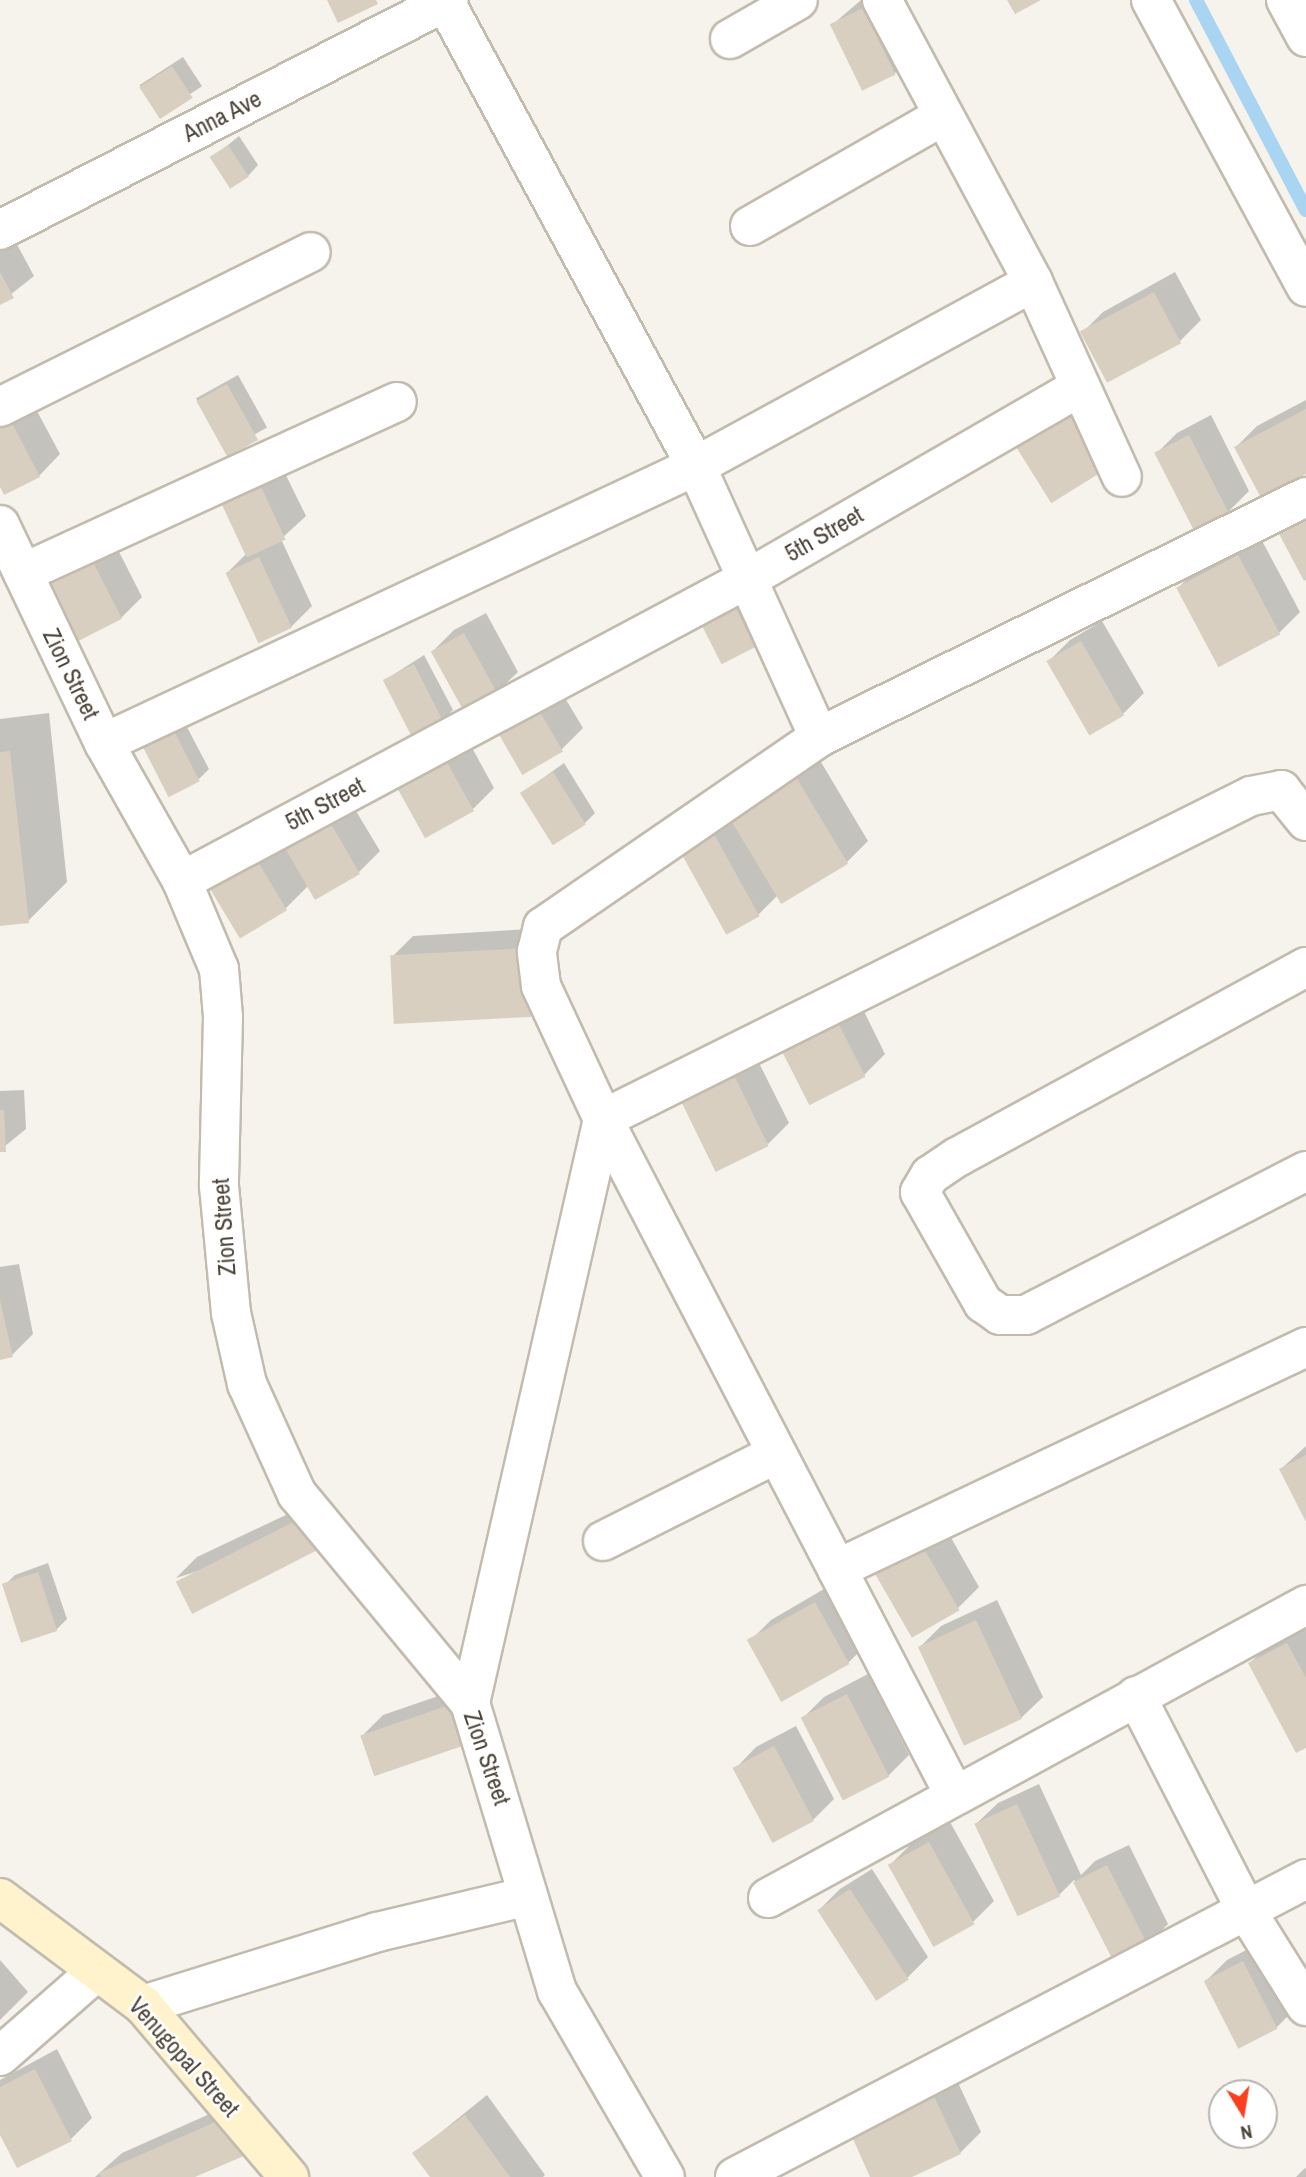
<!DOCTYPE html>
<style>
body{margin:0}
#map{position:relative;width:1306px;height:2177px;overflow:hidden;background:#f6f3ec;font-family:"Archivo Narrow",sans-serif}
div>[style]{position:absolute}
[style*='--x']{left:calc(var(--x)*1px);top:calc(var(--y)*1px);width:calc(var(--w)*1px);rotate:calc(var(--a)*1deg)}
.shadow>*{inset:0;background:#0003;transform-origin:0 0}
.stream>*{height:14px;margin:-7px;padding:0 7px;transform-origin:7px;border-radius:7px;background:#a9d4f2}
.building>*{inset:0;background:#d8cfc1;transform-origin:0 0}
.roads{filter:drop-shadow(2px 0 #c2bbae) drop-shadow(-2px 0 #c2bbae) drop-shadow(0 2px #c2bbae) drop-shadow(0 -2px #c2bbae)}
.street>*{height:38px;margin:-19px;padding:0 19px;transform-origin:19px;border-radius:19px;background:#fff}
.secondary>*{height:38px;margin:-19px;padding:0 19px;transform-origin:19px;border-radius:19px;background:#fff3cd}
span{translate:-50% -50%;white-space:nowrap;text-align:center;line-height:1.15;-webkit-text-stroke:5px #fff;paint-order:stroke}
.street-label{font-size:24px;color:#4b4439}
.north{position:absolute;left:1208px;top:2079px;width:70px;height:70px;box-sizing:border-box;background:#fff;border:2px solid #b7b4b0;border-radius:50%;rotate:169deg;font-size:19px;font-weight:700;line-height:28px;text-align:center;color:#4b4439}
.north::after{content:'';display:block;margin:auto;width:24px;height:32px;background:#fc3f1d;clip-path:polygon(50% 0,100% 100%,50% 72%,0 100%)}
</style>
<div id="map">
<div class="shadow">
<div style="clip-path:polygon(861px 0,890px 0,915px 52px,894px 74px,832px 25px)"></div>
<div style="left:183px;top:57px;width:35px;height:52px;rotate:57deg"></div>
<div style="clip-path:polygon(239px 136px,258px 165px,248px 176px,212px 158px)"></div>
<div style="clip-path:polygon(6px 224px,34px 276px,0 303px,0 227px)"></div>
<div style="clip-path:polygon(1175px 272px,1201px 320px,1180px 341px,1082px 333px,1103px 312px)"></div>
<div style="left:238px;top:375px;width:60px;height:48px;rotate:61deg"></div>
<div style="clip-path:polygon(30px 398px,60px 454px,39px 476px,5px 493px,0 483px,0 414px)"></div>
<div style="clip-path:polygon(1306px 400px,1306px 472px,1236px 447px,1257px 426px)"></div>
<div style="clip-path:polygon(1211px 415px,1249px 491px,1228px 512px,1156px 454px,1177px 433px)"></div>
<div style="clip-path:polygon(277px 457px,306px 516px,281px 539px,312px 606px,291px 627px,227px 573px,248px 552px,219px 496px)"></div>
<div style="clip-path:polygon(1259px 535px,1300px 612px,1279px 633px,1219px 665px,1178px 588px,1199px 567px)"></div>
<div style="clip-path:polygon(113px 540px,142px 597px,121px 618px,50px 583px)"></div>
<div style="clip-path:polygon(740px 588px,765px 635px,755px 645px,698px 616px)"></div>
<div style="clip-path:polygon(486px 613px,518px 672px,496px 693px,433px 651px,454px 630px)"></div>
<div style="clip-path:polygon(1102px 621px,1144px 693px,1123px 714px,1049px 661px,1070px 640px)"></div>
<div style="clip-path:polygon(424px 655px,453px 710px,442px 721px,385px 680px)"></div>
<div style="clip-path:polygon(556px 683px,583px 728px,562px 749px,523px 772px,497px 727px)"></div>
<div style="clip-path:polygon(178px 710px,209px 769px,199px 779px,139px 735px)"></div>
<div style="clip-path:polygon(49px 713px,67px 882px,28px 921px,0 924px,0 719px)"></div>
<div style="clip-path:polygon(465px 735px,494px 788px,473px 809px,397px 783px)"></div>
<div style="clip-path:polygon(815px 752px,868px 841px,847px 862px,782px 901px,778px 895px,758px 915px,683px 852px)"></div>
<div style="clip-path:polygon(564px 763px,595px 813px,585px 823px,522px 793px)"></div>
<div style="clip-path:polygon(347px 796px,380px 851px,359px 872px,309px 885px,286px 908px,207px 880px)"></div>
<div style="clip-path:polygon(547px 928px,551px 994px,530px 1015px,392px 957px,413px 936px)"></div>
<div style="clip-path:polygon(853px 989px,885px 1054px,864px 1075px,778px 1037px)"></div>
<div style="clip-path:polygon(751px 1047px,789px 1123px,768px 1144px,701px 1072px)"></div>
<div style="clip-path:polygon(24px 1090px,26px 1129px,0 1150px,0 1091px)"></div>
<div style="clip-path:polygon(19px 1264px,33px 1334px,12px 1355px,0 1358px,0 1267px)"></div>
<div style="clip-path:polygon(1306px 1446px,1306px 1518px,1281px 1469px)"></div>
<div style="clip-path:polygon(326px 1496px,341px 1526px,176px 1578px,197px 1557px)"></div>
<div style="clip-path:polygon(941px 1520px,979px 1587px,958px 1608px,873px 1567px)"></div>
<div style="clip-path:polygon(48px 1563px,67px 1619px,56px 1630px,4px 1586px,15px 1575px)"></div>
<div style="clip-path:polygon(836px 1582px,870px 1641px,849px 1662px,750px 1641px,771px 1620px)"></div>
<div style="clip-path:polygon(997px 1600px,1043px 1697px,1021px 1718px,965px 1744px,920px 1647px,941px 1626px)"></div>
<div style="clip-path:polygon(1306px 1624px,1306px 1746px,1250px 1663px,1272px 1642px)"></div>
<div style="clip-path:polygon(868px 1674px,909px 1755px,888px 1776px,803px 1718px,824px 1697px)"></div>
<div style="clip-path:polygon(473px 1684px,486px 1722px,362px 1736px,383px 1715px)"></div>
<div style="clip-path:polygon(796px 1726px,834px 1799px,813px 1820px,735px 1769px,756px 1747px)"></div>
<div style="clip-path:polygon(1039px 1784px,1081px 1875px,1095px 1861px,1129px 1845px,1168px 1924px,1147px 1945px,1074px 1880px,1059px 1895px,976px 1824px,998px 1803px)"></div>
<div style="clip-path:polygon(950px 1822px,994px 1901px,973px 1922px,891px 1864px,912px 1843px)"></div>
<div style="clip-path:polygon(872px 1869px,928px 1957px,907px 1978px,819px 1910px,840px 1889px)"></div>
<div style="clip-path:polygon(1264px 1941px,1297px 2007px,1276px 2028px,1206px 1981px,1227px 1960px)"></div>
<div style="clip-path:polygon(0 1960px,28px 1992px,0 2020px)"></div>
<div style="clip-path:polygon(57px 2049px,92px 2118px,71px 2139px,18px 2166px,0 2131px,0 2080px)"></div>
<div style="clip-path:polygon(953px 2072px,981px 2132px,960px 2153px,908px 2177px,872px 2177px,851px 2130px)"></div>
<div style="clip-path:polygon(487px 2095px,545px 2175px,543px 2177px,432px 2177px,415px 2153px)"></div>
<div style="clip-path:polygon(250px 2096px,266px 2132px,191px 2177px,95px 2177px,122px 2153px)"></div>
<div style="clip-path:polygon(1306px 2168px,1306px 2177px,1296px 2177px,1304px 2169px)"></div>
</div>
<div class="stream">
<div style="--x:1196;--y:0;--w:237;--a:62.4"></div>
</div>
<div class="building">
<div style="clip-path:polygon(327px 0,376px 0,378px 4px,338px 23px)"></div>
<div style="clip-path:polygon(1007px 0,1041px 0,1015px 14px)"></div>
<div style="left:863px;top:8px;width:74px;height:37px;rotate:64deg"></div>
<div style="left:172px;top:66px;width:38px;height:39px;rotate:57deg"></div>
<div style="left:228px;top:145px;width:38px;height:22px;rotate:57deg"></div>
<div style="clip-path:polygon(0 272px,14px 298px,0 305px)"></div>
<div style="left:1154px;top:292px;width:58px;height:84px;rotate:62deg"></div>
<div style="left:227px;top:384px;width:64px;height:35px;rotate:61deg"></div>
<div style="left:1066px;top:408px;width:73px;height:63px;rotate:58deg"></div>
<div style="clip-path:polygon(1306px 409px,1306px 474px,1261px 498px,1234px 447px)"></div>
<div style="clip-path:polygon(9px 417px,40px 477px,4px 495px,0 487px,0 422px)"></div>
<div style="left:1189px;top:435px;width:88px;height:39px;rotate:63deg"></div>
<div style="left:256px;top:476px;width:70px;height:43px;rotate:65deg"></div>
<div style="clip-path:polygon(1306px 514px,1306px 580px,1304px 581px,1277px 530px)"></div>
<div style="left:1238px;top:555px;width:90px;height:70px;rotate:62deg"></div>
<div style="left:259px;top:557px;width:78px;height:37px;rotate:65deg"></div>
<div style="left:92px;top:560px;width:66px;height:49px;rotate:63deg"></div>
<div style="left:730px;top:597px;width:56px;height:38px;rotate:63deg"></div>
<div style="left:464px;top:633px;width:70px;height:38px;rotate:61deg"></div>
<div style="left:1081px;top:641px;width:86px;height:40px;rotate:60deg"></div>
<div style="left:414px;top:664px;width:65px;height:35px;rotate:63deg"></div>
<div style="left:535px;top:703px;width:56px;height:47px;rotate:60deg"></div>
<div style="left:168px;top:719px;width:70px;height:35px;rotate:63deg"></div>
<div style="clip-path:polygon(10px 751px,29px 923px,0 926px,0 752px)"></div>
<div style="left:443px;top:755px;width:64px;height:56px;rotate:61deg"></div>
<div style="left:553px;top:772px;width:62px;height:39px;rotate:58deg"></div>
<div style="left:793px;top:772px;width:107px;height:78px;rotate:59deg"></div>
<div style="left:326px;top:815px;width:68px;height:52px;rotate:60deg"></div>
<div style="left:714px;top:834px;width:94px;height:38px;rotate:61deg"></div>
<div style="left:252px;top:852px;width:68px;height:55px;rotate:59deg"></div>
<div style="left:527px;top:948px;width:69px;height:137px;rotate:87deg"></div>
<div style="left:831px;top:1009px;width:76px;height:63px;rotate:63deg"></div>
<div style="left:730px;top:1067px;width:88px;height:59px;rotate:64deg"></div>
<div style="clip-path:polygon(0 1110px,4px 1110px,6px 1152px,0 1152px)"></div>
<div style="clip-path:polygon(0 1300px,13px 1357px,0 1360px)"></div>
<div style="clip-path:polygon(1306px 1455px,1306px 1522px,1279px 1469px)"></div>
<div style="left:305px;top:1516px;width:36px;height:145px;rotate:63deg"></div>
<div style="left:919px;top:1540px;width:81px;height:55px;rotate:60deg"></div>
<div style="left:38px;top:1572px;width:62px;height:38px;rotate:72deg"></div>
<div style="left:815px;top:1602px;width:71px;height:78px;rotate:61deg"></div>
<div style="left:976px;top:1620px;width:109px;height:64px;rotate:65deg"></div>
<div style="clip-path:polygon(1287px 1643px,1306px 1678px,1306px 1748px,1296px 1753px,1248px 1663px)"></div>
<div style="left:847px;top:1694px;width:93px;height:52px;rotate:63deg"></div>
<div style="left:452px;top:1704px;width:43px;height:97px;rotate:71deg"></div>
<div style="left:774px;top:1746px;width:85px;height:47px;rotate:62deg"></div>
<div style="left:1017px;top:1804px;width:102px;height:47px;rotate:65deg"></div>
<div style="left:929px;top:1842px;width:94px;height:47px;rotate:61deg"></div>
<div style="left:1107px;top:1865px;width:92px;height:38px;rotate:63deg"></div>
<div style="left:850px;top:1889px;width:108px;height:39px;rotate:57deg"></div>
<div style="left:1243px;top:1961px;width:76px;height:44px;rotate:63deg"></div>
<div style="clip-path:polygon(35px 2069px,72px 2141px,17px 2168px,0 2135px,0 2087px)"></div>
<div style="clip-path:polygon(932px 2092px,961px 2154px,912px 2177px,870px 2177px,849px 2130px)"></div>
<div style="clip-path:polygon(465px 2115px,510px 2177px,430px 2177px,412px 2153px)"></div>
<div style="clip-path:polygon(229px 2116px,246px 2155px,195px 2177px,101px 2177px,99px 2173px)"></div>
</div>
<div class="roads">
<div class="street">
<div style="--x:444;--y:0;--w:530;--a:61.6"></div>
<div style="--x:696;--y:466;--w:298;--a:65.6"></div>
<div style="--x:882;--y:0;--w:320;--a:61.8"></div>
<div style="--x:1033;--y:282;--w:214;--a:65.5"></div>
<div style="--x:1151;--y:0;--w:326;--a:61.6"></div>
<div style="--x:1286;--y:0;--w:42;--a:61.6"></div>
<div style="--x:730;--y:39;--w:78;--a:-29.8"></div>
<div style="--x:750;--y:226;--w:220;--a:-29.7"></div>
<div style="--x:0;--y:230;--w:504;--a:-27.12"></div>
<div style="--x:0;--y:407;--w:347;--a:-26.5"></div>
<div style="--x:0;--y:525;--w:242;--a:64.5"></div>
<div style="--x:104;--y:743;--w:159;--a:60.5"></div>
<div style="--x:182;--y:881;--w:95;--a:67.2"></div>
<div style="--x:219;--y:969;--w:48;--a:85.2"></div>
<div style="--x:223;--y:1017;--w:169;--a:91.4"></div>
<div style="--x:219;--y:1186;--w:128;--a:84.6"></div>
<div style="--x:231;--y:1313;--w:73;--a:77.3"></div>
<div style="--x:247;--y:1384;--w:121;--a:65.6"></div>
<div style="--x:297;--y:1494;--w:271;--a:50.4"></div>
<div style="--x:470;--y:1703;--w:301;--a:73.2"></div>
<div style="--x:557;--y:1991;--w:215;--a:59.9"></div>
<div style="--x:23;--y:573;--w:411;--a:-24.6"></div>
<div style="--x:104;--y:743;--w:654;--a:-25.08"></div>
<div style="--x:696;--y:466;--w:384;--a:-28.6"></div>
<div style="--x:182;--y:881;--w:643;--a:-28.12"></div>
<div style="--x:749;--y:578;--w:382;--a:-30"></div>
<div style="--x:1306;--y:967;--w:397;--a:151.4"></div>
<div style="--x:957;--y:1157;--w:32;--a:146"></div>
<div style="--x:930;--y:1175;--w:20;--a:120"></div>
<div style="--x:920;--y:1192;--w:128;--a:60.4"></div>
<div style="--x:983;--y:1303;--w:21;--a:35"></div>
<div style="--x:1000;--y:1315;--w:26;--a:0"></div>
<div style="--x:1026;--y:1315;--w:315;--a:-27.2"></div>
<div style="--x:603;--y:1119;--w:724;--a:-26.49"></div>
<div style="--x:1251;--y:796;--w:31;--a:-11"></div>
<div style="--x:1281;--y:790;--w:40;--a:51"></div>
<div style="--x:603;--y:1541;--w:194;--a:-26.7"></div>
<div style="--x:837;--y:1569;--w:519;--a:-25.33"></div>
<div style="--x:1136;--y:1696;--w:243;--a:62.8"></div>
<div style="--x:1247;--y:1912;--w:111;--a:57.9"></div>
<div style="--x:470;--y:1703;--w:599;--a:-77.17"></div>
<div style="--x:954;--y:1794;--w:761;--a:-117.47"></div>
<div style="--x:603;--y:1119;--w:147;--a:-115"></div>
<div style="--x:541;--y:986;--w:35;--a:-97"></div>
<div style="--x:537;--y:951;--w:25;--a:-76"></div>
<div style="--x:543;--y:927;--w:335;--a:-34.5"></div>
<div style="--x:819;--y:737;--w:543;--a:-26.23"></div>
<div style="--x:768;--y:1898;--w:613;--a:-28.57"></div>
<div style="--x:143;--y:2005;--w:245;--a:-17.3"></div>
<div style="--x:377;--y:1932;--w:155;--a:-13.4"></div>
<div style="--x:0;--y:2056;--w:129;--a:-41.2"></div>
<div style="--x:735;--y:2177;--w:644;--a:-27.56"></div>
</div>
<div class="secondary">
<div style="--x:0;--y:1898;--w:179;--a:36.8"></div>
<div style="--x:143;--y:2005;--w:226;--a:49.7"></div>
</div>
</div>
<div class="street-label">
<span style="left:222px;top:116px;rotate:-27deg">Anna Ave</span>
<span style="left:824px;top:534px;rotate:-30deg">5th Street</span>
<span style="left:71px;top:674px;rotate:64deg">Zion Street</span>
<span style="left:325px;top:804px;rotate:-28deg">5th Street</span>
<span style="left:224px;top:1227px;rotate:-94deg">Zion Street</span>
<span style="left:487px;top:1758px;rotate:71deg">Zion Street</span>
<span style="left:184px;top:2057px;rotate:48deg">Venugopal Street</span>
</div>
<div class="north">N</div>
</div>
